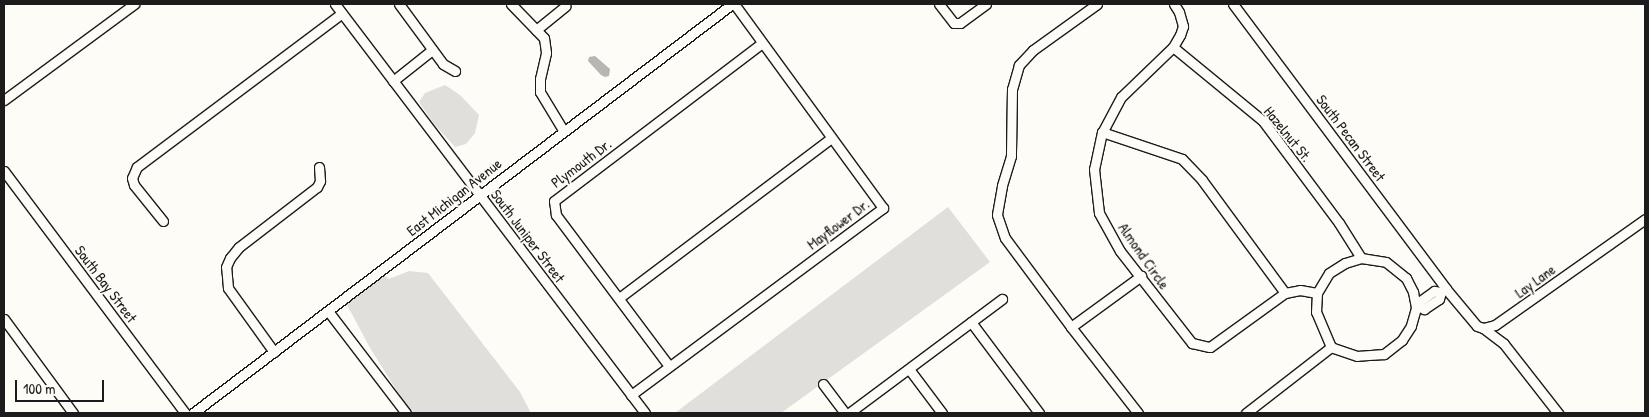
<!DOCTYPE html>
<style>
body{margin:0}
#map{position:relative;width:1649px;height:417px;overflow:hidden;background:#fdfcf7;font-family:"Patrick Hand",sans-serif}
div>[style]{position:absolute}
[style*='--x']{left:calc(var(--x)*1px);top:calc(var(--y)*1px);width:calc(var(--w)*1px);rotate:calc(var(--a)*1deg)}
.green>*{inset:0;background:#e0dfdb}
.water>*{inset:0;background:#b7b6b2}
.roads{filter:drop-shadow(1px 0 #1c1c1c) drop-shadow(-1px 0 #1c1c1c) drop-shadow(0 1px #1c1c1c) drop-shadow(0 -1px #1c1c1c)}
.minor>*{height:9px;margin:-4.5px;padding:0 4.5px;transform-origin:4.5px;border-radius:4.5px;background:#fdfcf7}
span{translate:-50% -50%;white-space:nowrap;text-align:center;line-height:1.15;-webkit-text-stroke:4px #fdfcf7;paint-order:stroke}
.street-label{font-size:15px;color:#1c1c1c}
.frame{position:absolute;inset:0;border:5px solid #1c1c1c;pointer-events:none}
.scale{position:absolute;left:15px;top:380px;width:89px;height:22px;box-sizing:border-box;border:2px solid #1c1c1c;border-top:0;padding-left:6px;font-size:15px;line-height:18px;white-space:nowrap;color:#1c1c1c;-webkit-text-stroke:4px #fdfcf7;paint-order:stroke}
</style>
<div id="map">
<div class="green">
<div style="clip-path:polygon(445px 85px,460px 95px,479px 115px,475px 133px,466px 144px,455px 147px,434px 124px,419px 102px,425px 93px)"></div>
<div style="clip-path:polygon(948px 207px,990px 262px,781px 413px,675px 413px)"></div>
<div style="clip-path:polygon(409px 271px,428px 273px,520px 392px,531px 413px,411px 413px,370px 348px,345px 301px,381px 273px,389px 279px)"></div>
</div>
<div class="water">
<div style="clip-path:polygon(595px 56px,610px 69px,609px 76px,605px 77px,601px 75px,588px 61px,589px 57px)"></div>
</div>
<div class="roads">
<div class="minor">
<div style="--x:335;--y:4;--w:513;--a:52.84"></div>
<div style="--x:399;--y:4;--w:74;--a:53.7"></div>
<div style="--x:443;--y:64;--w:14;--a:30"></div>
<div style="--x:511;--y:4;--w:47;--a:45.9"></div>
<div style="--x:544;--y:38;--w:15;--a:82"></div>
<div style="--x:546;--y:53;--w:27;--a:103"></div>
<div style="--x:540;--y:79;--w:13;--a:90"></div>
<div style="--x:540;--y:92;--w:44;--a:58.8"></div>
<div style="--x:939;--y:4;--w:24;--a:52"></div>
<div style="--x:954;--y:23;--w:6;--a:0"></div>
<div style="--x:960;--y:23;--w:32;--a:-36"></div>
<div style="--x:1097;--y:4;--w:79;--a:144.3"></div>
<div style="--x:1033;--y:50;--w:21;--a:133"></div>
<div style="--x:1019;--y:65;--w:25;--a:106"></div>
<div style="--x:1012;--y:89;--w:67;--a:90.9"></div>
<div style="--x:1011;--y:156;--w:31;--a:107"></div>
<div style="--x:1002;--y:186;--w:29;--a:100"></div>
<div style="--x:997;--y:215;--w:24;--a:71"></div>
<div style="--x:1005;--y:238;--w:111;--a:53.4"></div>
<div style="--x:1071;--y:327;--w:109;--a:52.1"></div>
<div style="--x:1174;--y:4;--w:9;--a:58"></div>
<div style="--x:1179;--y:12;--w:15;--a:74"></div>
<div style="--x:1183;--y:26;--w:9;--a:108"></div>
<div style="--x:1180;--y:35;--w:14;--a:120"></div>
<div style="--x:1173;--y:47;--w:72;--a:136.1"></div>
<div style="--x:1121;--y:97;--w:40;--a:118"></div>
<div style="--x:1102;--y:132;--w:38;--a:102"></div>
<div style="--x:1094;--y:169;--w:44;--a:83.5"></div>
<div style="--x:1099;--y:213;--w:43;--a:61.1"></div>
<div style="--x:1120;--y:251;--w:117;--a:52"></div>
<div style="--x:1192;--y:343;--w:18;--a:13"></div>
<div style="--x:1210;--y:347;--w:92;--a:-35.8"></div>
<div style="--x:1285;--y:293;--w:15;--a:-11"></div>
<div style="--x:1300;--y:290;--w:17;--a:10"></div>
<div style="--x:1233;--y:4;--w:356;--a:53.2"></div>
<div style="--x:1446;--y:289;--w:48;--a:50"></div>
<div style="--x:1477;--y:326;--w:6;--a:18"></div>
<div style="--x:1483;--y:328;--w:12;--a:-14"></div>
<div style="--x:1495;--y:325;--w:184;--a:-35.2"></div>
<div style="--x:536;--y:30;--w:38;--a:-39"></div>
<div style="--x:1173;--y:47;--w:117;--a:39.4"></div>
<div style="--x:1263;--y:121;--w:127;--a:53.3"></div>
<div style="--x:1339;--y:223;--w:41;--a:57.8"></div>
<div style="--x:393;--y:81;--w:50;--a:-38.5"></div>
<div style="--x:4;--y:100;--w:162;--a:-36.4"></div>
<div style="--x:1102;--y:132;--w:84;--a:18.6"></div>
<div style="--x:1182;--y:159;--w:29;--a:46"></div>
<div style="--x:1202;--y:180;--w:140;--a:53.7"></div>
<div style="--x:4;--y:171;--w:302;--a:53.2"></div>
<div style="--x:163;--y:221;--w:46;--a:-128.9"></div>
<div style="--x:134;--y:185;--w:7;--a:-106"></div>
<div style="--x:132;--y:178;--w:12;--a:-66"></div>
<div style="--x:137;--y:167;--w:256;--a:-36.9"></div>
<div style="--x:1361;--y:258;--w:25;--a:9"></div>
<div style="--x:1386;--y:262;--w:26;--a:39"></div>
<div style="--x:1406;--y:278;--w:16;--a:63"></div>
<div style="--x:1413;--y:292;--w:16;--a:79"></div>
<div style="--x:1416;--y:308;--w:19;--a:106"></div>
<div style="--x:1411;--y:326;--w:17;--a:123"></div>
<div style="--x:1402;--y:340;--w:23;--a:142"></div>
<div style="--x:1384;--y:354;--w:27;--a:176"></div>
<div style="--x:1357;--y:356;--w:28;--a:-161"></div>
<div style="--x:1331;--y:347;--w:38;--a:-113"></div>
<div style="--x:1316;--y:312;--w:19;--a:-87"></div>
<div style="--x:1317;--y:293;--w:23;--a:-59"></div>
<div style="--x:1329;--y:273;--w:19;--a:-32"></div>
<div style="--x:1345;--y:263;--w:17;--a:-17"></div>
<div style="--x:619;--y:298;--w:266;--a:-37"></div>
<div style="--x:1418;--y:306;--w:7;--a:27"></div>
<div style="--x:1424;--y:309;--w:18;--a:-34"></div>
<div style="--x:1439;--y:299;--w:7;--a:-74"></div>
<div style="--x:1416;--y:308;--w:7;--a:-63"></div>
<div style="--x:1419;--y:302;--w:19;--a:-36"></div>
<div style="--x:1434;--y:291;--w:7;--a:8"></div>
<div style="--x:1441;--y:292;--w:6;--a:-31"></div>
<div style="--x:328;--y:311;--w:128;--a:52.6"></div>
<div style="--x:4;--y:319;--w:117;--a:53.7"></div>
<div style="--x:971;--y:322;--w:114;--a:53.2"></div>
<div style="--x:1071;--y:327;--w:87;--a:-36.1"></div>
<div style="--x:1483;--y:328;--w:26;--a:37"></div>
<div style="--x:1504;--y:344;--w:88;--a:52"></div>
<div style="--x:274;--y:352;--w:79;--a:-125.7"></div>
<div style="--x:228;--y:288;--w:21;--a:-95"></div>
<div style="--x:226;--y:267;--w:10;--a:-66"></div>
<div style="--x:230;--y:258;--w:14;--a:-51"></div>
<div style="--x:239;--y:247;--w:98;--a:-37.6"></div>
<div style="--x:317;--y:187;--w:7;--a:-63"></div>
<div style="--x:320;--y:181;--w:14;--a:-94"></div>
<div style="--x:669;--y:366;--w:189;--a:-126.8"></div>
<div style="--x:556;--y:215;--w:14;--a:-98"></div>
<div style="--x:554;--y:201;--w:261;--a:-37.2"></div>
<div style="--x:909;--y:369;--w:55;--a:53.1"></div>
<div style="--x:823;--y:384;--w:36;--a:53"></div>
<div style="--x:631;--y:395;--w:314;--a:-36.6"></div>
<div style="--x:883;--y:208;--w:253;--a:-126.1"></div>
<div style="--x:193;--y:413;--w:677;--a:-37.19"></div>
<div style="--x:849;--y:413;--w:191;--a:-36.7"></div>
<div style="--x:1246;--y:413;--w:108;--a:-37.8"></div>
</div>
</div>
<div class="street-label">
<span style="left:1288px;top:134px;rotate:51deg">Hazelnut St.</span>
<span style="left:1351px;top:138px;rotate:53deg">South Pecan Street</span>
<span style="left:581px;top:163px;rotate:-37deg">Plymouth Dr.</span>
<span style="left:454px;top:197px;rotate:-38deg">East Michigan Avenue</span>
<span style="left:838px;top:224px;rotate:-37deg">Mayflower Dr.</span>
<span style="left:528px;top:236px;rotate:53deg">South Juniper Street</span>
<span style="left:1144px;top:256px;rotate:55deg">Almond Circle</span>
<span style="left:1535px;top:281px;rotate:-36deg">Lay Lane</span>
<span style="left:106px;top:284px;rotate:53deg">South Bay Street</span>
</div>
<div class="frame"></div>
<div class="scale">100 m</div>
</div>
